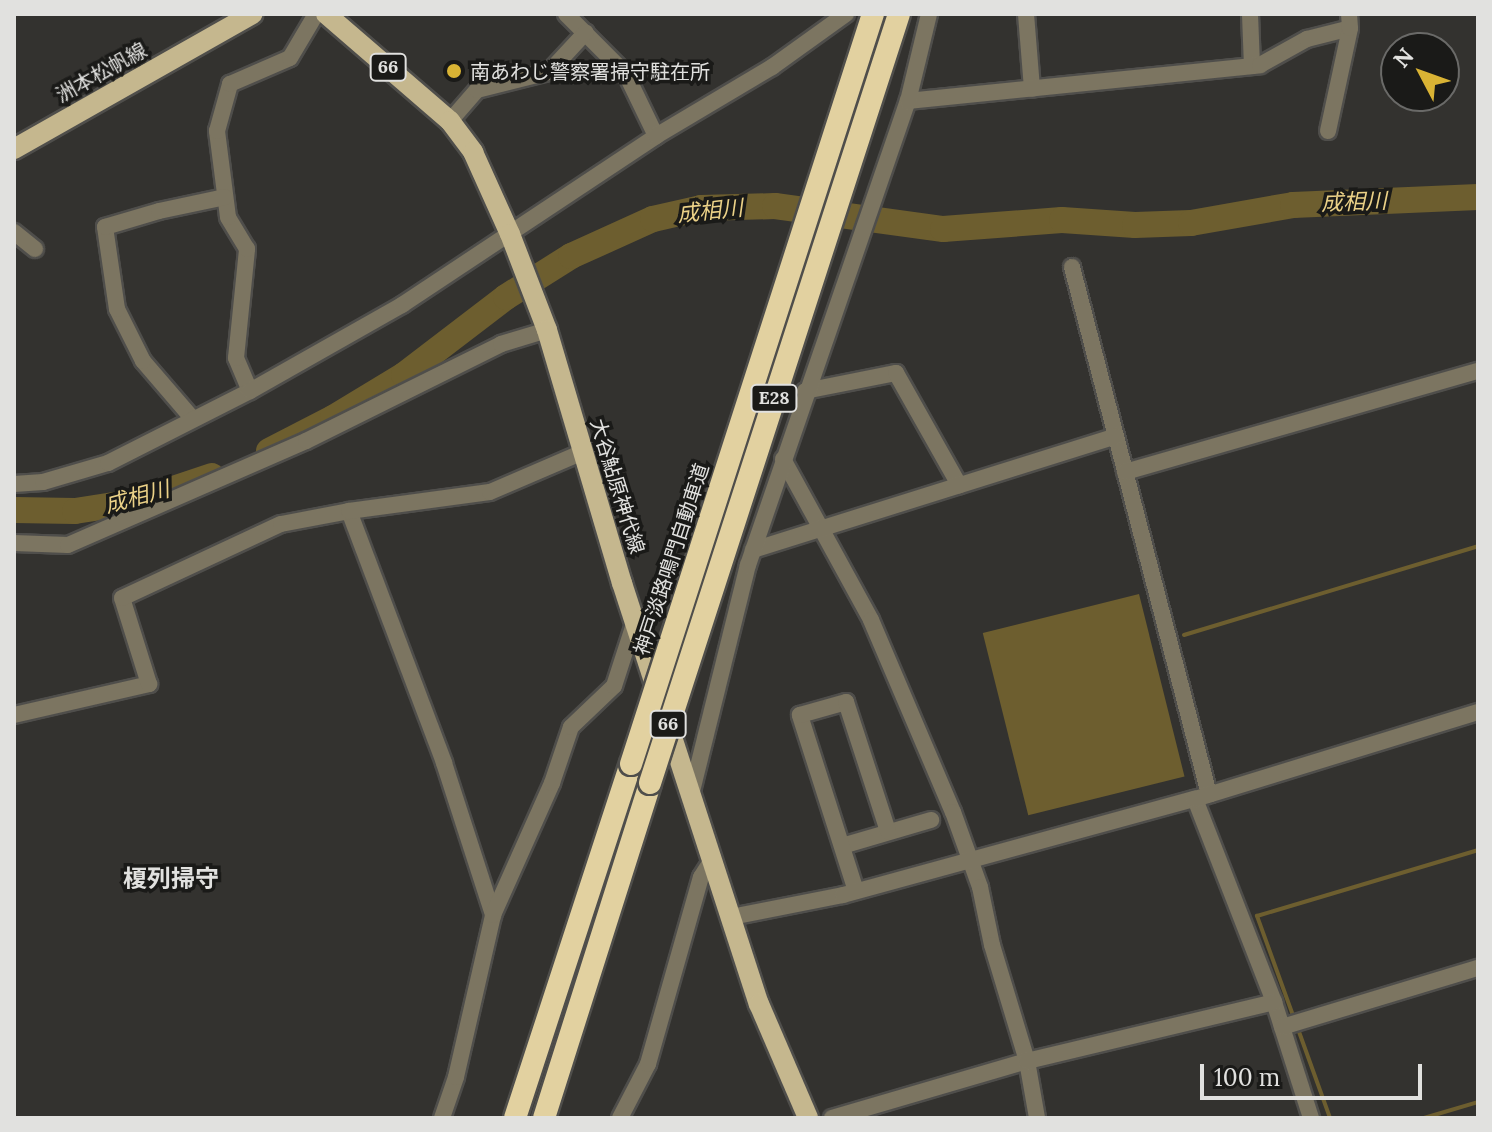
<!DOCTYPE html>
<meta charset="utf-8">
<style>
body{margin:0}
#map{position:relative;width:1492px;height:1132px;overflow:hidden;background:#33322f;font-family:Lora,"Noto Sans JP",serif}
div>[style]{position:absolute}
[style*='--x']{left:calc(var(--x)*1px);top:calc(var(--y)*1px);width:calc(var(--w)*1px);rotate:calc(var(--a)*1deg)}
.water>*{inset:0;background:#6d5e2f;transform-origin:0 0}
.stream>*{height:4px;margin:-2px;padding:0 2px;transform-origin:2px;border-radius:2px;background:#6d5e2f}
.river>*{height:26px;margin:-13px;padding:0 13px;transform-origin:13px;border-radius:13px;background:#6d5e2f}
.roads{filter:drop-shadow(2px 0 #4f4e4b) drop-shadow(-2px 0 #4f4e4b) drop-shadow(0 2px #4f4e4b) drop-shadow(0 -2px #4f4e4b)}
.minor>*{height:16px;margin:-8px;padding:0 8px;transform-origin:8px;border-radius:8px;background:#7c7561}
.major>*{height:20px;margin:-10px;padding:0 10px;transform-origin:10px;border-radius:10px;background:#c5b78e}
.highway>*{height:22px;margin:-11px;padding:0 11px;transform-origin:11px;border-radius:11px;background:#e2d1a0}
.bridges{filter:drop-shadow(2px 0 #4f4e4b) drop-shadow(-2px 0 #4f4e4b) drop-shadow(0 2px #4f4e4b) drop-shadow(0 -2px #4f4e4b)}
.highway-bridge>*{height:22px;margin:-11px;padding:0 11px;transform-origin:11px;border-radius:11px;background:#e2d1a0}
.dots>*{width:22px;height:22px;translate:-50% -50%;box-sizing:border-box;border:4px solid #1a1a18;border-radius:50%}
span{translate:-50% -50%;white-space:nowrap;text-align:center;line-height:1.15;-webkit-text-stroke:7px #1a1a18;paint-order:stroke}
.shield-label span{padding:2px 6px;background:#1a1a18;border:2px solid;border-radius:6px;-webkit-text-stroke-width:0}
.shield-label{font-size:18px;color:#e1e1df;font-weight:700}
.poi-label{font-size:20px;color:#e1e1df}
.left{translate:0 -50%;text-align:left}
.street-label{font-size:20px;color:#e1e1df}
.water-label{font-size:22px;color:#ebd187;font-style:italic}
.quarter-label{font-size:24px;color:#e1e1df;font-weight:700}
.frame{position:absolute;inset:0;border:16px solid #e1e1df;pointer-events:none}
.north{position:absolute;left:1380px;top:32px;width:80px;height:80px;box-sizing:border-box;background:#1a1a18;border:2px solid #6a6a68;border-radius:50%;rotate:311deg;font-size:22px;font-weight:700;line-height:32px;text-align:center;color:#e1e1df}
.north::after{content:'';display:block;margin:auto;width:28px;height:36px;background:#d9b334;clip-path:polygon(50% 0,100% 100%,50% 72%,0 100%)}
.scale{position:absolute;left:1200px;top:1064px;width:222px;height:36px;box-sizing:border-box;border:4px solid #e1e1df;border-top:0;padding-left:10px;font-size:24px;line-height:28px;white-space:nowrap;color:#e1e1df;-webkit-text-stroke:6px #1a1a18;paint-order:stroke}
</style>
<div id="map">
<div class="water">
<div style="left:1139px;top:594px;width:188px;height:161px;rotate:76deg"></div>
</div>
<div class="stream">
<div style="--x:1184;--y:635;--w:307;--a:-16.8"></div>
<div style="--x:1295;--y:1021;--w:112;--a:-109.9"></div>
<div style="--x:1257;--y:916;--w:231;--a:-16.6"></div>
<div style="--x:1298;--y:1029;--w:95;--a:70.2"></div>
<div style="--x:1424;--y:1118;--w:56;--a:-16.5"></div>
</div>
<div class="river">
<div style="--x:269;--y:451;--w:72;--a:-27.3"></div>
<div style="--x:333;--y:418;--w:83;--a:-31.2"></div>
<div style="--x:404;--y:375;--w:128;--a:-37.4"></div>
<div style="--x:506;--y:297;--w:77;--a:-32.2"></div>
<div style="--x:571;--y:256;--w:90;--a:-24.3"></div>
<div style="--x:653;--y:219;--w:49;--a:-12.9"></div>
<div style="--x:701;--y:208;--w:74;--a:-1.5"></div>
<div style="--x:775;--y:206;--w:170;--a:7.8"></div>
<div style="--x:943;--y:229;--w:119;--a:-4.3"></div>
<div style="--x:1062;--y:220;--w:73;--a:3.9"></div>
<div style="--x:1135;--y:225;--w:56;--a:-2"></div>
<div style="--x:1191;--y:223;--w:104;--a:-10"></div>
<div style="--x:1293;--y:205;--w:185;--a:-2.5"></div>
<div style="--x:14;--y:510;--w:61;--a:0.9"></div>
<div style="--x:75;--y:511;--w:60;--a:-8.7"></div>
<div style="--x:134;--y:502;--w:82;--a:-18.4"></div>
</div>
<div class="roads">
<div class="minor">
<div style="--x:566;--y:14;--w:85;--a:45"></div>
<div style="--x:626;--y:74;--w:69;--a:64.2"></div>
<div style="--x:1026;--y:14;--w:75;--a:85.4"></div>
<div style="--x:1250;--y:14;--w:52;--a:87.8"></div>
<div style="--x:908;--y:101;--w:354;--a:-5.8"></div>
<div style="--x:1260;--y:65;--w:54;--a:-29"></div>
<div style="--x:1307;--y:39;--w:44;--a:-14.3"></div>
<div style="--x:450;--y:121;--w:41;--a:-48.9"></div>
<div style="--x:477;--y:90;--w:74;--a:-14"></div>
<div style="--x:549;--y:72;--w:54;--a:-47.2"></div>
<div style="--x:1328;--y:131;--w:105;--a:-77.9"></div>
<div style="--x:1350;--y:28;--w:14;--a:-94"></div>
<div style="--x:14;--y:232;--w:27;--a:39"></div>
<div style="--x:1072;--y:267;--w:545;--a:75.43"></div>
<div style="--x:250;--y:391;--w:36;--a:-113"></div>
<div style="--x:236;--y:358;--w:110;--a:-84.2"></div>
<div style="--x:247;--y:249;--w:37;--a:-121"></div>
<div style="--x:228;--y:217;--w:87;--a:-97.3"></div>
<div style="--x:217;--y:131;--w:49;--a:-74.5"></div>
<div style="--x:230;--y:84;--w:65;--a:-23.4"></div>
<div style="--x:290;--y:58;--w:51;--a:-59.4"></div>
<div style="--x:805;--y:391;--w:93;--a:-11.2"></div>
<div style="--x:896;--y:373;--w:129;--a:60.6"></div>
<div style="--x:192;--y:418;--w:75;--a:-130.7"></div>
<div style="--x:143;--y:361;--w:58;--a:-116.6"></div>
<div style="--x:117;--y:309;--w:83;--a:-98.3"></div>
<div style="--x:105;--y:227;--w:56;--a:-16.5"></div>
<div style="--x:159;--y:211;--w:67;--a:-12"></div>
<div style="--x:783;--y:459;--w:183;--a:61.3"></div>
<div style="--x:871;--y:620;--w:209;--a:66.9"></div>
<div style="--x:953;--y:812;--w:80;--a:70.2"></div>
<div style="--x:980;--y:887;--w:59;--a:78.3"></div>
<div style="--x:992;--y:945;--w:121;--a:73.2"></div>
<div style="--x:1027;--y:1061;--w:58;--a:80"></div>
<div style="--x:1125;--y:472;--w:367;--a:-16"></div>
<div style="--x:14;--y:484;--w:29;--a:-4"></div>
<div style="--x:43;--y:482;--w:68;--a:-16.3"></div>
<div style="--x:108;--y:463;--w:159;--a:-26.9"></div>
<div style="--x:250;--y:391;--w:175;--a:-29.5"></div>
<div style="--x:402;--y:305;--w:305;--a:-33.6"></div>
<div style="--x:656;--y:136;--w:135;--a:-30.7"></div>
<div style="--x:772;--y:67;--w:91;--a:-35.6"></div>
<div style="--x:349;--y:511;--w:269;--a:69.3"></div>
<div style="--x:444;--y:763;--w:160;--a:72.1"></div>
<div style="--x:14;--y:543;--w:54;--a:2.1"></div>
<div style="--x:68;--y:545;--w:260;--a:-23.6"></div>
<div style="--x:306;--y:441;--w:218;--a:-26.4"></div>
<div style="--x:501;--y:344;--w:48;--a:-16.9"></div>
<div style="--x:753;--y:550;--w:380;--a:-17.4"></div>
<div style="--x:14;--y:715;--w:139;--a:-12.9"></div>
<div style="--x:149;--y:684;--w:90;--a:-107.4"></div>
<div style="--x:122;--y:598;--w:175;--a:-25"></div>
<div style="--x:281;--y:524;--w:69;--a:-10.8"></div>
<div style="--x:349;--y:511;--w:142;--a:-7.7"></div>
<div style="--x:490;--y:492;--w:101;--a:-23.3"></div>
<div style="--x:691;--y:795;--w:237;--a:-76.1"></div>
<div style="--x:748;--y:565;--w:491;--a:-71"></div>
<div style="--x:908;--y:101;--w:89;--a:-76.4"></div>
<div style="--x:1195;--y:799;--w:218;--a:68.7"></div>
<div style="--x:1274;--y:1002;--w:122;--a:72.3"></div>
<div style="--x:842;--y:846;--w:93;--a:-16.3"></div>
<div style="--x:856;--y:891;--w:185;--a:-107.7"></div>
<div style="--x:800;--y:715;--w:48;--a:-15.8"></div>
<div style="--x:846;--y:702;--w:136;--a:72"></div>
<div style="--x:731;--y:917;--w:114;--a:-11.1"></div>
<div style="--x:843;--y:895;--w:365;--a:-15.3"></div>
<div style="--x:1195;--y:799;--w:296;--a:-17.1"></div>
<div style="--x:1282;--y:1027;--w:205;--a:-16.8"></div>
<div style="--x:442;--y:1118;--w:43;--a:-71.1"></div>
<div style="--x:456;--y:1077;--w:166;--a:-77.1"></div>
<div style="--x:493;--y:915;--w:145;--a:-65.9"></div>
<div style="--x:552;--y:783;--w:59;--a:-71.3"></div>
<div style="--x:571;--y:727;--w:59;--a:-43.6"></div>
<div style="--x:614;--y:686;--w:71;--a:-72.1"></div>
<div style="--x:620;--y:1118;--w:61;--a:-62.6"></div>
<div style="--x:648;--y:1064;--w:194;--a:-74.2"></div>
<div style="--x:701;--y:877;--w:20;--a:-57"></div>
<div style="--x:832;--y:1118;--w:203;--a:-16.3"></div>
<div style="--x:1027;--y:1061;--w:254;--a:-13.4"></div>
</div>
<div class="major">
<div style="--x:326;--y:14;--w:164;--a:40.8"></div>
<div style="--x:450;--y:121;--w:39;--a:53"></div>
<div style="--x:473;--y:152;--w:90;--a:65.7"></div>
<div style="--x:510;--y:234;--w:103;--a:68.9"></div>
<div style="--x:547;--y:330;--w:264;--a:73.5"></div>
<div style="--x:622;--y:583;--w:443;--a:72"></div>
<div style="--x:759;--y:1004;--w:124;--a:66.7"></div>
<div style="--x:14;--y:149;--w:274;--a:-29.5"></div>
</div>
<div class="highway">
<div style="--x:515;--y:1118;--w:373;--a:-71.9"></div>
<div style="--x:544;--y:1118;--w:351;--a:-72.4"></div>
</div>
</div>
<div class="bridges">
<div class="highway-bridge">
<div style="--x:631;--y:764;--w:788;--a:-72.12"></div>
<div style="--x:650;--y:783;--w:808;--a:-72.06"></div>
</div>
</div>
<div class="dots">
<div style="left:454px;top:71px;background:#d9b334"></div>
</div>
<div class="shield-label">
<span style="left:388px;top:67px">66</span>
<span style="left:774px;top:398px">E28</span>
<span style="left:668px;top:724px">66</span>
</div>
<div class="poi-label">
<span class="left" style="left:470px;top:71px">南あわじ警察署掃守駐在所</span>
</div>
<div class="street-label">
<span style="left:101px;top:72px;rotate:-29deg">洲本松帆線</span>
<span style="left:618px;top:486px;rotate:73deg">大谷鮎原神代線</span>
<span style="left:671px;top:559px;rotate:-72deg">神戸淡路鳴門自動車道</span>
</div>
<div class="water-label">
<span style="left:1354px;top:202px;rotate:-2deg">成相川</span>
<span style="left:710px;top:211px;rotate:-6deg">成相川</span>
<span style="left:137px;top:497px;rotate:-15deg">成相川</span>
</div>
<div class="quarter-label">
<span style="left:171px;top:879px">榎列掃守</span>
</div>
<div class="frame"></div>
<div class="north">N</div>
<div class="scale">100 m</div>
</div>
